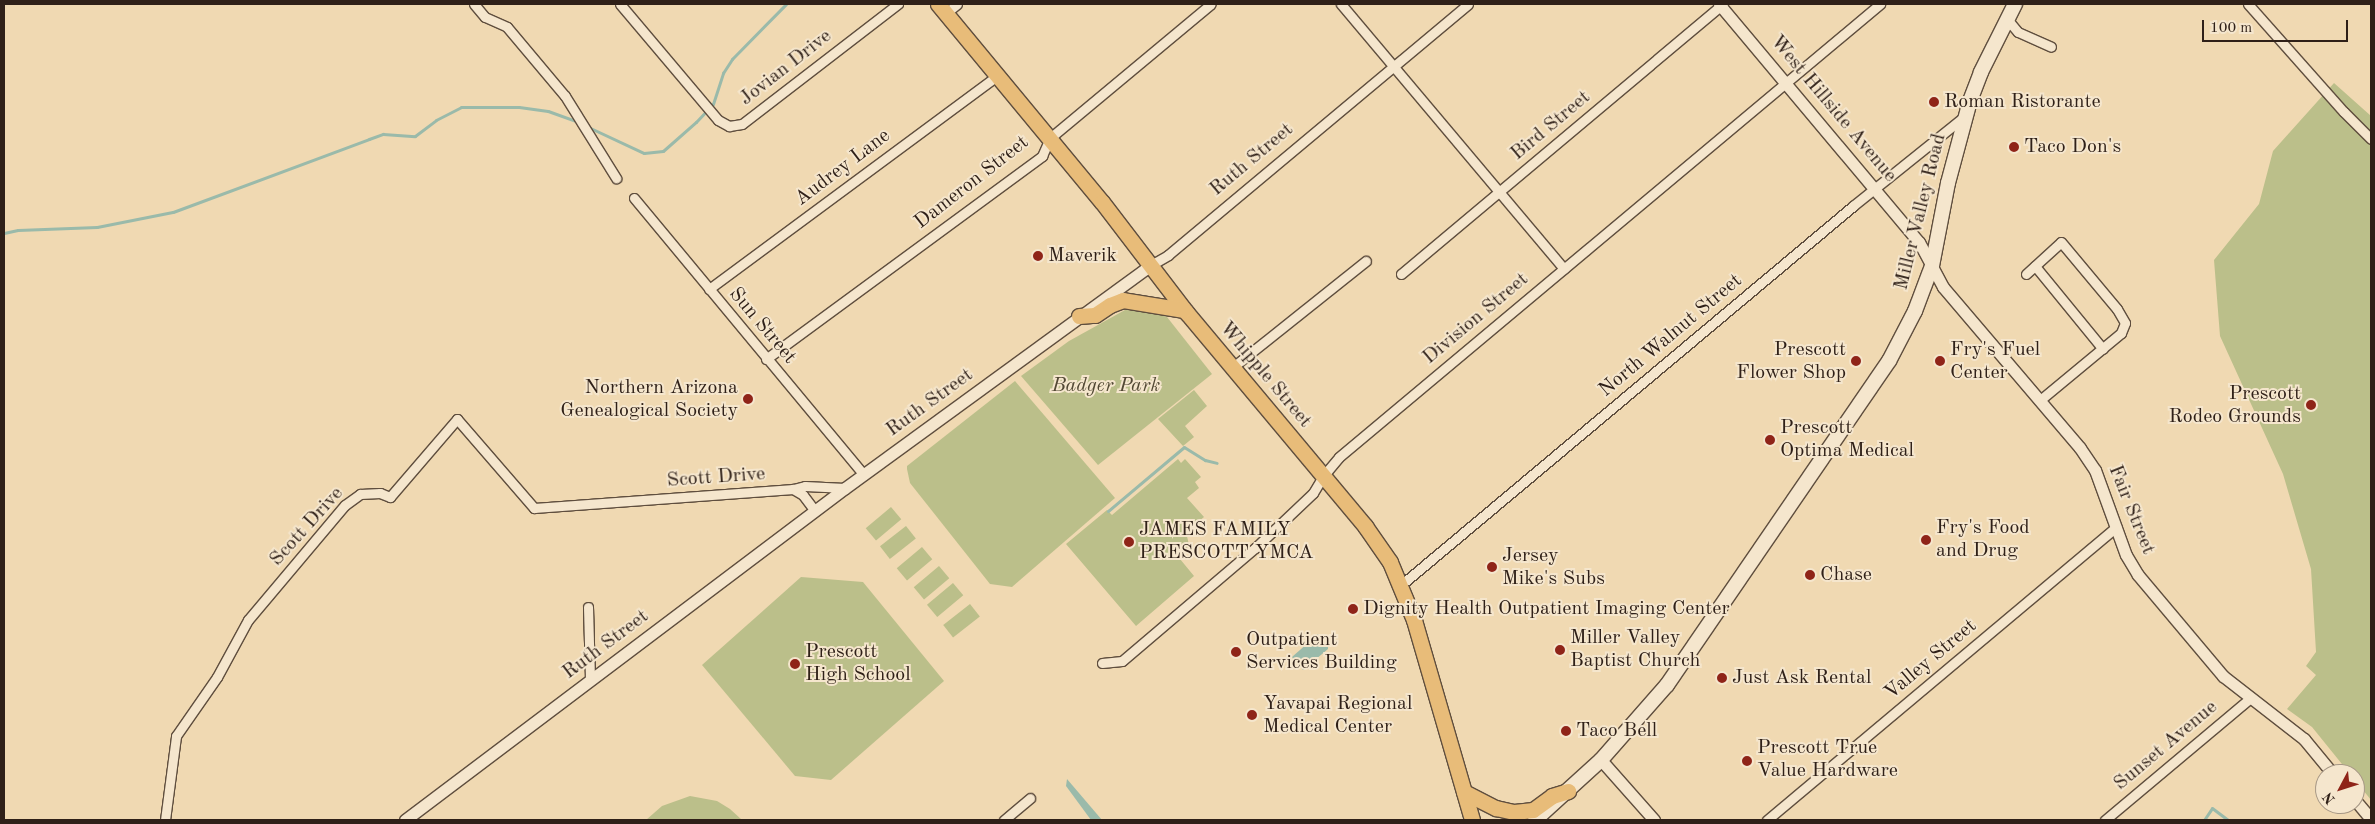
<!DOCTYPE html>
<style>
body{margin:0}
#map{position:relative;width:2375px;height:824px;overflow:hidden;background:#f0d9b2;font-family:"Old Standard TT",serif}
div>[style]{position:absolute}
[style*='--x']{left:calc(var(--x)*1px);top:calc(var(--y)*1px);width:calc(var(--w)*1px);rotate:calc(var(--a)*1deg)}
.green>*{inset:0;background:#bbbf8a;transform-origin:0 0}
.water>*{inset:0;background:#9abaaa}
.stream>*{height:3px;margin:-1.5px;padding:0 1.5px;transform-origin:1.5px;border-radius:1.5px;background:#9abaaa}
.roads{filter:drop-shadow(1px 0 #5f4e3e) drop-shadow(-1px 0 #5f4e3e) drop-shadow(0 1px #5f4e3e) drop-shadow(0 -1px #5f4e3e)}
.minor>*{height:9px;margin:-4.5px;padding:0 4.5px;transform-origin:4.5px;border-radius:4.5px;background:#f5e6cd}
.tertiary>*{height:11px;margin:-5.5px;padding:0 5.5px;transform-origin:5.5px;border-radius:5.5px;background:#f5e6cd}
.secondary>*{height:14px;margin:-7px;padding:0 7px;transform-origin:7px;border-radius:7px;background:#f5e6cd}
.primary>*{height:15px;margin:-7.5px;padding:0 7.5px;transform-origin:7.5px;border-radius:7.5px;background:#e8bc79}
.dots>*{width:14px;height:14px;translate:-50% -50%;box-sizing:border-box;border:2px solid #f5e6cd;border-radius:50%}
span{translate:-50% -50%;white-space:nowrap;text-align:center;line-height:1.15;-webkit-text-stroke:4px #f5e6cd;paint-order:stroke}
.street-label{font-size:20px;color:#2f2018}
.poi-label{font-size:20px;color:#2f2018}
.left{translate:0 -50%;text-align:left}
.right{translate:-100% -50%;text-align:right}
.park-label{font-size:20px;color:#524834;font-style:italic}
.frame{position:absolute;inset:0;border:5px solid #2f2018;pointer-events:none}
.north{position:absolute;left:2315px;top:764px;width:50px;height:50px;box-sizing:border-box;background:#f5e6cd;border:1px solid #a69785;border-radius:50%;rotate:230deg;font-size:14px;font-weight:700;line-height:20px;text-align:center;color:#2f2018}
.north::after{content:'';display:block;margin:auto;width:18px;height:22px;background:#8f2418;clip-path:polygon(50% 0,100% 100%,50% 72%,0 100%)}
.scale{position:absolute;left:2202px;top:20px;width:146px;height:22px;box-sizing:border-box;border:2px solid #2f2018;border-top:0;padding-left:6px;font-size:15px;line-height:18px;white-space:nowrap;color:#2f2018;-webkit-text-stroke:4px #f5e6cd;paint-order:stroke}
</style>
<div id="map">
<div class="green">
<div style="clip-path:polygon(2334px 83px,2371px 116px,2371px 800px,2355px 780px,2355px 774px,2350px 774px,2312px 727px,2287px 709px,2316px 675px,2306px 666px,2316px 652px,2311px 569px,2283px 474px,2220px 336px,2214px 260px,2259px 204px,2273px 151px)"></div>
<div style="clip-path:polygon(1125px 310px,1152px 311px,1167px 317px,1212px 374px,1098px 465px,1021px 376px,1069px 341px)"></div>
<div style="clip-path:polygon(1015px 381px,1115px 498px,1012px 587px,990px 584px,910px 483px,907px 469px,907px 466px)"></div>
<div style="clip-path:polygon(1194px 390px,1207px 406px,1185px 426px,1194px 437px,1183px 446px,1158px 419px)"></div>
<div style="clip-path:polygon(1178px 459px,1181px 463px,1185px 459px,1201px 477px,1195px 482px,1199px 488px,1187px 498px,1204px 517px,1186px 532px,1189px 545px,1180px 559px,1194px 576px,1136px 626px,1066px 544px,1107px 510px,1112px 515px)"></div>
<div style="left:891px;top:507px;width:16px;height:33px;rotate:50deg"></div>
<div style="left:906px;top:526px;width:16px;height:33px;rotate:52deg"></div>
<div style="left:922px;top:547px;width:16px;height:33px;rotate:50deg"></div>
<div style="left:939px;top:566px;width:16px;height:33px;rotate:50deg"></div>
<div style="clip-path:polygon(801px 577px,863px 582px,944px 681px,831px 780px,795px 776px,702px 665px)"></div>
<div style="left:953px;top:583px;width:16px;height:34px;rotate:50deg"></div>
<div style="left:970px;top:604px;width:16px;height:34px;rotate:52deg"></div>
<div style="clip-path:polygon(690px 796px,717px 801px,730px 809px,742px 820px,646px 820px,662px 806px)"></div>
</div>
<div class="water">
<div style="clip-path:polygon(1318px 634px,1328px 644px,1328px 649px,1303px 670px,1292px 657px)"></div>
<div style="clip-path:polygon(1067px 779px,1102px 820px,1091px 820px,1066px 786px)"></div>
</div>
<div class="stream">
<div style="--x:586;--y:126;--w:64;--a:25"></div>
<div style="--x:644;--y:153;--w:19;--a:-6"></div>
<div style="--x:663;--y:151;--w:44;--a:-41.3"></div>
<div style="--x:696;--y:122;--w:25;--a:-47"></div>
<div style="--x:713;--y:104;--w:33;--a:-72"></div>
<div style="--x:723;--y:73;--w:17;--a:-57"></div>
<div style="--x:732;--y:59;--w:77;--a:-45.5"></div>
<div style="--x:4;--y:233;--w:14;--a:-12"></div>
<div style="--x:18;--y:230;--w:79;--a:-2.2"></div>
<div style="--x:97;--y:227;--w:77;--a:-11.2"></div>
<div style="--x:173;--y:212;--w:209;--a:-20.4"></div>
<div style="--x:369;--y:139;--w:15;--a:-20"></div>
<div style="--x:383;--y:134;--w:32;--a:4"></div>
<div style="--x:415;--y:136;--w:26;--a:-37"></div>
<div style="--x:436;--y:120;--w:28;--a:-27"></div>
<div style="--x:461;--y:107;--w:58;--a:0"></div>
<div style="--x:519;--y:107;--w:29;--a:8"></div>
<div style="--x:548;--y:111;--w:32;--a:20"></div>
<div style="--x:1108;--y:511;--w:99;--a:-40.1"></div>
<div style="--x:1184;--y:447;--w:25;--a:32"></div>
<div style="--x:1205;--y:460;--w:12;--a:14"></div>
<div style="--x:2204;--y:820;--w:14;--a:-56"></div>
<div style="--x:2212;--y:808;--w:20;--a:37"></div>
</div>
<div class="roads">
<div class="minor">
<div style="--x:474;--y:4;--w:17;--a:50"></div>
<div style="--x:485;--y:17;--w:24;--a:24"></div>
<div style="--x:507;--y:27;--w:90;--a:50"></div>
<div style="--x:565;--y:96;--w:97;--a:58.1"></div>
<div style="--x:620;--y:4;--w:152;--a:49.8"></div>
<div style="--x:718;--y:120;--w:13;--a:29"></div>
<div style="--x:729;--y:126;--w:13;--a:-9"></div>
<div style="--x:742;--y:124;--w:197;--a:-37.6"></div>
<div style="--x:1341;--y:4;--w:346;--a:49.9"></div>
<div style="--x:2248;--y:4;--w:144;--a:48.4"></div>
<div style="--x:2344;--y:112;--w:38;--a:45"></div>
<div style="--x:946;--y:13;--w:14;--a:-39"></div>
<div style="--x:2007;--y:19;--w:17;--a:50"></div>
<div style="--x:2018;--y:32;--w:36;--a:24"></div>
<div style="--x:634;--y:198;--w:360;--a:50.3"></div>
<div style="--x:1151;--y:265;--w:20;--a:-30"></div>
<div style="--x:1168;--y:255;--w:391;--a:-39.9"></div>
<div style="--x:2035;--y:266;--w:107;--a:50.7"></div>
<div style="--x:1401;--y:274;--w:420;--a:-40"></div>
<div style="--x:2026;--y:274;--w:47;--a:-42.4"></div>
<div style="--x:2061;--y:242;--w:87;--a:50.1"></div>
<div style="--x:2117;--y:309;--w:16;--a:60"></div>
<div style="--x:2125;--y:323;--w:11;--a:112"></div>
<div style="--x:2121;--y:333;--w:105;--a:140.4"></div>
<div style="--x:709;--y:289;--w:360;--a:-36.5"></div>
<div style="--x:766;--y:359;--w:343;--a:-36.3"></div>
<div style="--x:1042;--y:156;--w:20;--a:-66"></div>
<div style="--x:1050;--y:138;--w:209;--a:-39.8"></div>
<div style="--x:1233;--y:367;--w:170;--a:-38.6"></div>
<div style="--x:815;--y:511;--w:20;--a:-127"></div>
<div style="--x:803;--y:495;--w:12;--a:-149"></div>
<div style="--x:793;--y:489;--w:12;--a:-14"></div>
<div style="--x:805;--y:486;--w:40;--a:2.9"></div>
<div style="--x:1401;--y:585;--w:590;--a:-39.98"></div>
<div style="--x:1853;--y:206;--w:144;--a:-38.8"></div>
<div style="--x:588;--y:607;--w:73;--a:88.4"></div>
<div style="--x:1102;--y:663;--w:20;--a:-6"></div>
<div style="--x:1122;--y:661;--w:175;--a:-40.4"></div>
<div style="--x:1255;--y:548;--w:80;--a:-43.5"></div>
<div style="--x:1313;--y:493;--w:21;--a:-59"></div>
<div style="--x:1324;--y:475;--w:23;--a:-50"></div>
<div style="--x:1339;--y:457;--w:706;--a:-39.94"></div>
<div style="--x:165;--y:820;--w:85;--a:-82.5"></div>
<div style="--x:176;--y:736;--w:72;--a:-55.2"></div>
<div style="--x:217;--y:677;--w:65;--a:-61.5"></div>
<div style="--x:248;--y:620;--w:150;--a:-49.9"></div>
<div style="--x:345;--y:505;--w:19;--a:-36"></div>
<div style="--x:360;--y:494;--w:20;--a:-3"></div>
<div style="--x:380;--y:493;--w:11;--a:22"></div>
<div style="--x:390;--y:497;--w:103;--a:-49.3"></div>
<div style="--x:457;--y:419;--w:118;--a:49.1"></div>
<div style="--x:534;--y:508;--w:260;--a:-4.2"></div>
<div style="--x:1004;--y:820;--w:34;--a:-40"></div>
<div style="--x:1767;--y:820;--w:456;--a:-40"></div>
<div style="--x:2105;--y:820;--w:188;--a:-40"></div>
</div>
<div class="tertiary">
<div style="--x:1719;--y:4;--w:311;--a:50"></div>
<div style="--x:1919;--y:242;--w:51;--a:61.9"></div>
<div style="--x:1943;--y:287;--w:211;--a:49.6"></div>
<div style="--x:2080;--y:448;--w:27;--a:56"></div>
<div style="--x:2095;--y:470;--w:90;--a:70"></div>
<div style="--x:2126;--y:555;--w:23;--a:59"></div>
<div style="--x:2138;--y:575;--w:132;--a:49.9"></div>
<div style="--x:2223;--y:676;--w:103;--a:37.9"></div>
<div style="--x:2304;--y:739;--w:45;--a:50.4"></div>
<div style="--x:1601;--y:760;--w:80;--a:48.5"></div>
<div style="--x:2355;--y:800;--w:25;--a:50"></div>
<div style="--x:405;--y:820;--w:551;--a:-37.04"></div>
<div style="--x:845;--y:488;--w:379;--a:-36.1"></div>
</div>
<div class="secondary">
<div style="--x:1535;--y:820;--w:89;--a:-42.3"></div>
<div style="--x:1601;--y:760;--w:100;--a:-48.7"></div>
<div style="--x:1667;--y:685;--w:393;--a:-55.6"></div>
<div style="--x:1889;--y:361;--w:56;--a:-62.5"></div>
<div style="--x:1915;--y:311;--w:48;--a:-69.3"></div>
<div style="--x:1932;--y:266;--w:85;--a:-79.1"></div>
<div style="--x:1948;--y:183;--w:85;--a:-75"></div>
<div style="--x:1970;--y:101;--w:31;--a:-69"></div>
<div style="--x:1981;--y:72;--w:76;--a:-63.4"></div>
</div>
<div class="primary">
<div style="--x:938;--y:4;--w:257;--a:50.4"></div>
<div style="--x:1102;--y:202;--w:140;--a:52.6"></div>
<div style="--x:1187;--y:313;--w:278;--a:50.1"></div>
<div style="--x:1365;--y:526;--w:44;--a:55.2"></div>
<div style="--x:1390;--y:562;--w:63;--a:67.5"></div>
<div style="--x:1414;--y:620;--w:208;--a:73.8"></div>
<div style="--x:1079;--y:316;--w:16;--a:-4"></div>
<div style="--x:1095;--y:315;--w:18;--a:-34"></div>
<div style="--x:1110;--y:305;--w:14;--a:-21"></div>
<div style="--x:1123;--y:300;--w:62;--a:9.3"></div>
<div style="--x:1464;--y:792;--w:36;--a:27"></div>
<div style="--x:1496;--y:808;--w:18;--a:13"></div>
<div style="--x:1514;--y:812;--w:19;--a:-6"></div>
<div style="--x:1533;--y:810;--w:24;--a:-36"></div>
<div style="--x:1552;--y:796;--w:17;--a:-17"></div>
</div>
</div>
<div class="dots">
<div style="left:1934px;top:102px;background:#8f2418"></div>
<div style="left:2014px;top:147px;background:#8f2418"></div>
<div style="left:1038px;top:256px;background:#8f2418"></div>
<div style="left:1856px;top:361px;background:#8f2418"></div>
<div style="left:1940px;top:361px;background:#8f2418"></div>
<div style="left:748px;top:399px;background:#8f2418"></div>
<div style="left:2311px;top:405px;background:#8f2418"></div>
<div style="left:1770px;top:440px;background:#8f2418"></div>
<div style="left:1926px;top:540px;background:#8f2418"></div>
<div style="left:1129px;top:542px;background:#8f2418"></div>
<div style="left:1492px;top:567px;background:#8f2418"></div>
<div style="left:1810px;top:575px;background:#8f2418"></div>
<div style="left:1353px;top:609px;background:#8f2418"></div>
<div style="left:1560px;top:650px;background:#8f2418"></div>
<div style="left:1236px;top:652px;background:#8f2418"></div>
<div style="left:795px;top:664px;background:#8f2418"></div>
<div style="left:1722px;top:678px;background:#8f2418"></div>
<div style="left:1252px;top:715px;background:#8f2418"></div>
<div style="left:1566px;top:731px;background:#8f2418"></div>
<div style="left:1747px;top:761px;background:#8f2418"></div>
</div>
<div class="street-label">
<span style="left:786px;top:68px;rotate:-38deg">Jovian Drive</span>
<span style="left:1833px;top:109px;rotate:50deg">West Hillside Avenue</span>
<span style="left:1551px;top:126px;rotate:-40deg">Bird Street</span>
<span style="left:1252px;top:160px;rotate:-40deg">Ruth Street</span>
<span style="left:843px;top:168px;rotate:-37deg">Audrey Lane</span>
<span style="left:972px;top:183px;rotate:-38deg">Dameron Street</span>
<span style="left:1921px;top:212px;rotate:-76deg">Miller Valley Road</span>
<span style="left:1476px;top:319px;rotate:-40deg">Division Street</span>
<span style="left:762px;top:326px;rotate:50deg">Sun Street</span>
<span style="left:1671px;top:336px;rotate:-40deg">North Walnut Street</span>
<span style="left:1265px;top:375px;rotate:50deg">Whipple Street</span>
<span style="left:930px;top:403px;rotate:-36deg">Ruth Street</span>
<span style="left:716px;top:478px;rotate:-4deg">Scott Drive</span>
<span style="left:2131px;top:510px;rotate:68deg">Fair Street</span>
<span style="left:307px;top:527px;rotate:-48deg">Scott Drive</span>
<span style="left:606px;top:645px;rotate:-37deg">Ruth Street</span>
<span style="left:1931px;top:660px;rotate:-40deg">Valley Street</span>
<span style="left:2166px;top:746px;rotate:-40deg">Sunset Avenue</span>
</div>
<div class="poi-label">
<span class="left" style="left:1944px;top:102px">Roman Ristorante</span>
<span class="left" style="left:2024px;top:147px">Taco Don's</span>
<span class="left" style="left:1048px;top:256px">Maverik</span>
<span class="right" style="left:1846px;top:362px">Prescott<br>Flower Shop</span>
<span class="left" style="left:1950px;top:362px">Fry's Fuel<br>Center</span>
<span class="right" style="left:738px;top:400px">Northern Arizona<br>Genealogical Society</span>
<span class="right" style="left:2301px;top:406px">Prescott<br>Rodeo Grounds</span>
<span class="left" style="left:1780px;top:440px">Prescott<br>Optima Medical</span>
<span class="left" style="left:1936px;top:540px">Fry's Food<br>and Drug</span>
<span class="left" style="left:1139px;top:542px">JAMES FAMILY<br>PRESCOTT YMCA</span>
<span class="left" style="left:1502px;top:568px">Jersey<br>Mike's Subs</span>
<span class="left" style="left:1820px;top:575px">Chase</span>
<span class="left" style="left:1363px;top:609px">Dignity Health Outpatient Imaging Center</span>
<span class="left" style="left:1570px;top:650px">Miller Valley<br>Baptist Church</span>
<span class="left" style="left:1246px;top:652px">Outpatient<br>Services Building</span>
<span class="left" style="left:805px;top:664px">Prescott<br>High School</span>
<span class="left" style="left:1732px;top:678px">Just Ask Rental</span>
<span class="left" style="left:1263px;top:716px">Yavapai Regional<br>Medical Center</span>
<span class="left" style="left:1576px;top:731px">Taco Bell</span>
<span class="left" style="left:1757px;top:760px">Prescott True<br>Value Hardware</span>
</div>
<div class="park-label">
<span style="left:1106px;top:386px">Badger Park</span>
</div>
<div class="frame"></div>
<div class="north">N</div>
<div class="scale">100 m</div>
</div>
